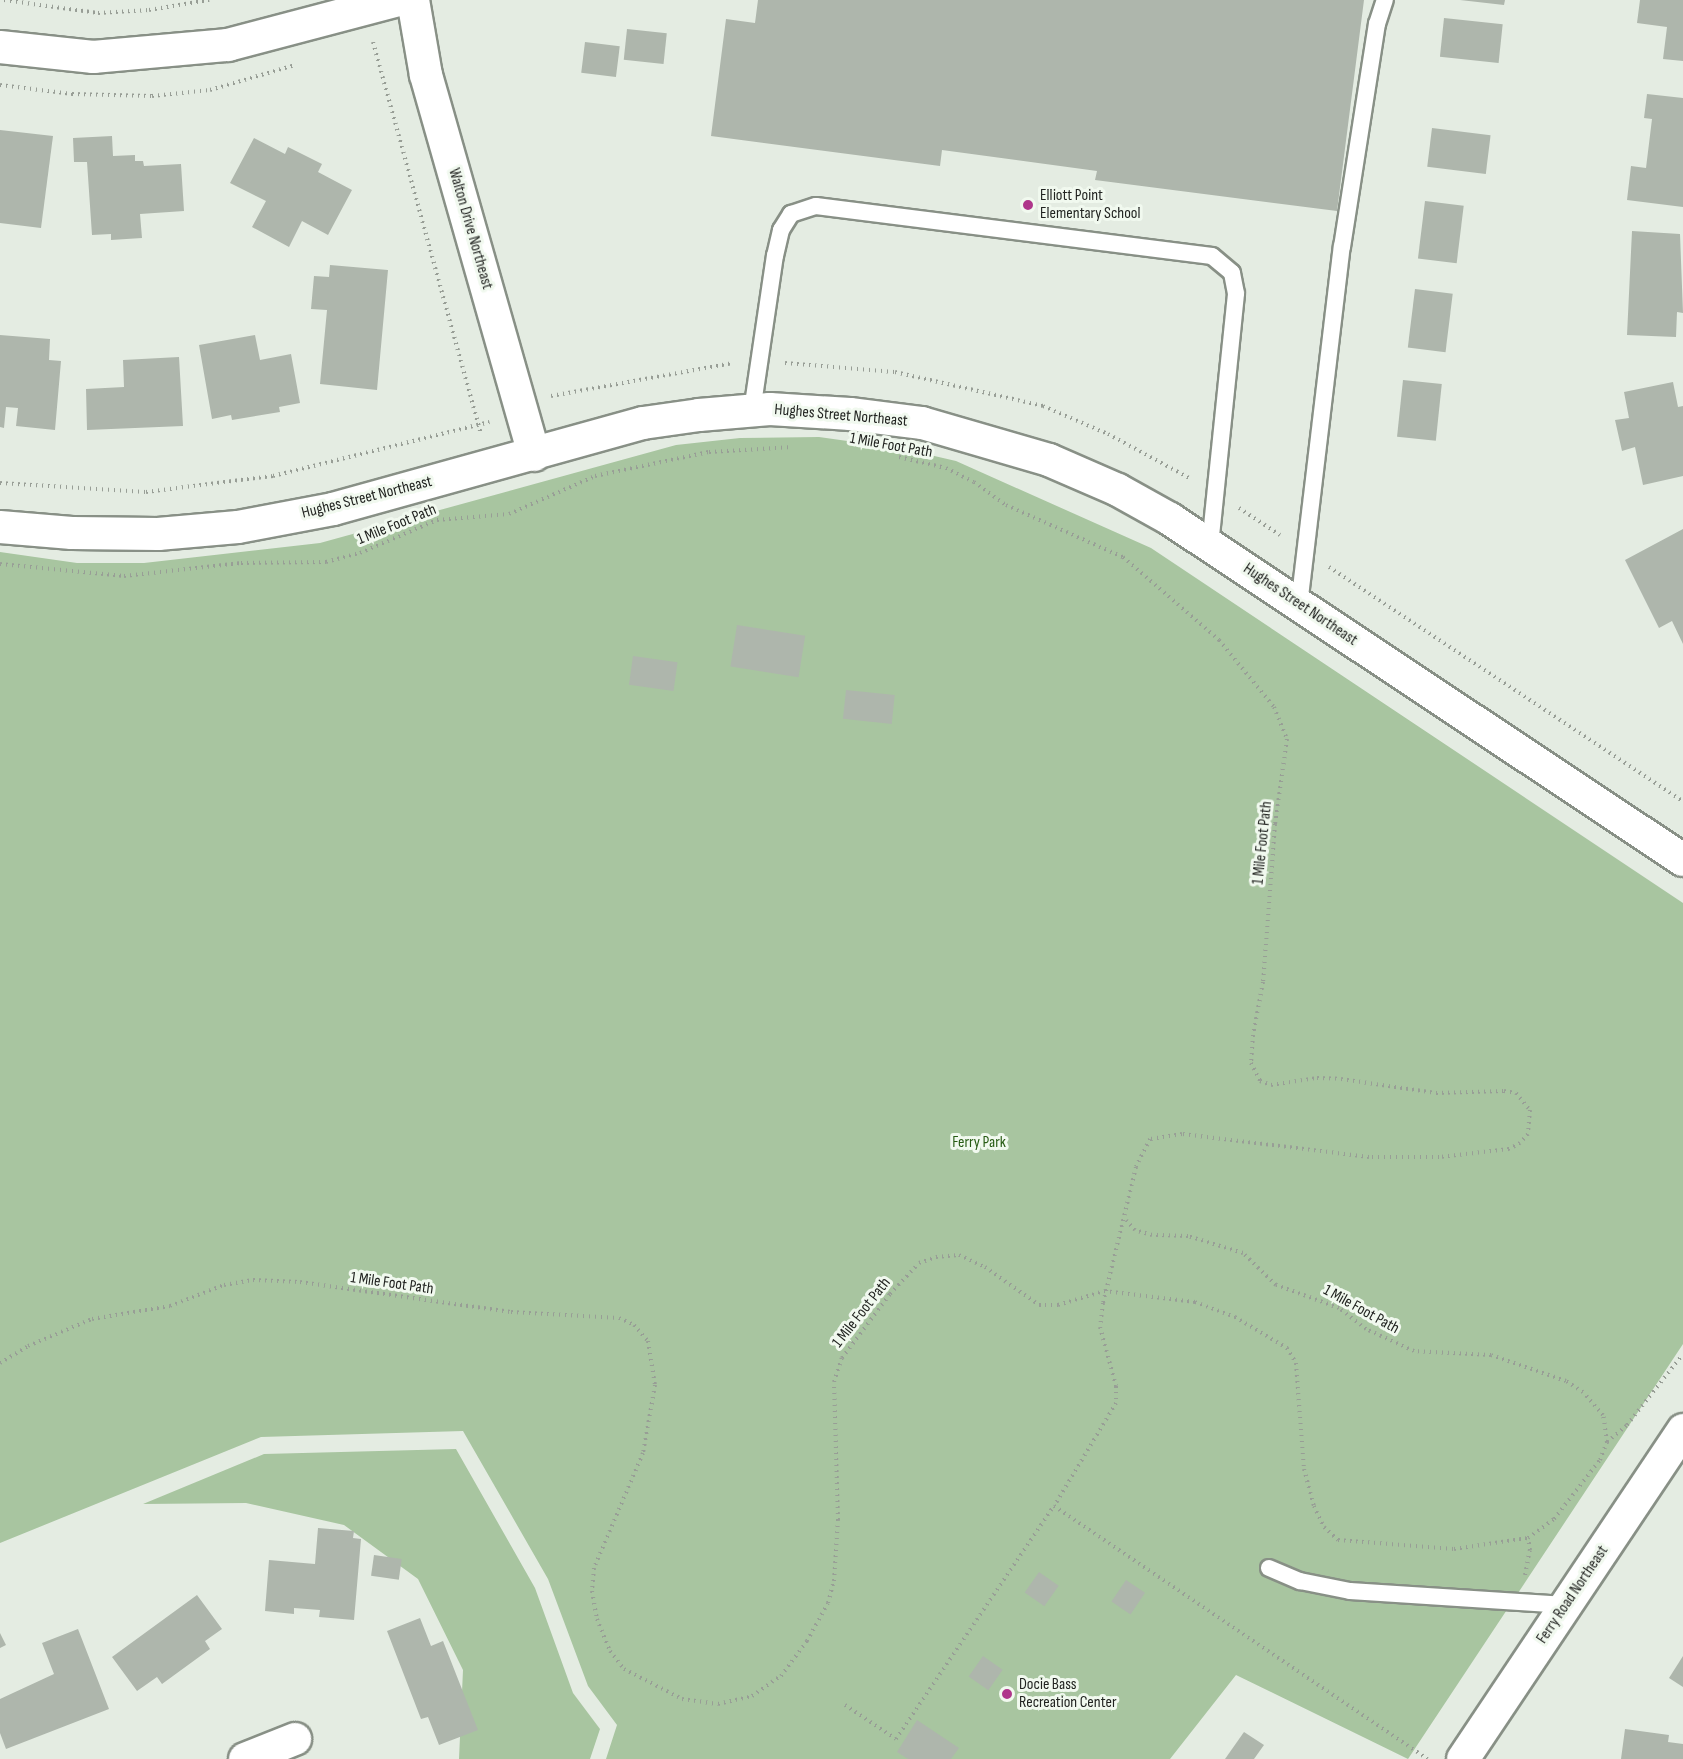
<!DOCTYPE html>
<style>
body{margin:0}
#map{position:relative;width:1683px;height:1759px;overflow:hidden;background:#e4ece2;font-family:"Sofia Sans Condensed",sans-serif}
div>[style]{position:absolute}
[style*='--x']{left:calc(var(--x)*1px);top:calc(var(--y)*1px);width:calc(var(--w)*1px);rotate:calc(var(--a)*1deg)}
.green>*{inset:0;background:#a8c5a0}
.building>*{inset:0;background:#aeb6ac;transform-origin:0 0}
.path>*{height:4px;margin-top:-2px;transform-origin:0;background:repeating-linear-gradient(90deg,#989e96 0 1.5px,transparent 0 6px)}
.roads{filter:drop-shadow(2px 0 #889086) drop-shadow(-2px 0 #889086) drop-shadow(0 2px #889086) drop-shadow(0 -2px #889086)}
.service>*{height:16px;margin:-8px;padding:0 8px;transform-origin:8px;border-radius:8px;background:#fff}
.minor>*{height:32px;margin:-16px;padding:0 16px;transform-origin:16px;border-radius:16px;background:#fff}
.dots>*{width:16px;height:16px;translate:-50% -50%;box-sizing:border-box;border:3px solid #f1f9ef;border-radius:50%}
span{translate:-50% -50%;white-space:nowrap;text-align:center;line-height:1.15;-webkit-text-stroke:6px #f1f9ef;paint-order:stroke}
.poi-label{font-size:16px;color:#212320}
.left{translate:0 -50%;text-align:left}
.street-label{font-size:16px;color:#212320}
.park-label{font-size:16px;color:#265b13}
</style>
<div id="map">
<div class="green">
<div style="clip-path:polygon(819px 437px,904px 449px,956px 461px,1151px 548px,1683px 903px,1683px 1344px,1408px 1759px,1236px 1675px,1170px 1759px,606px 1759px,617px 1725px,588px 1686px,548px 1579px,463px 1431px,261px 1437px,0 1543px,0 552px,77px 563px,144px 563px,320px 543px,676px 445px,740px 438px)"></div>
<div style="clip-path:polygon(456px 1449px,535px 1588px,573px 1693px,600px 1729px,590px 1759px,459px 1759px,463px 1670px,418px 1579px,344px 1525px,246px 1503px,143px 1504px,264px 1454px)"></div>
</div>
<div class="building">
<div style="clip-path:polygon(758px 0,1364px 0,1337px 211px,1095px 180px,1097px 171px,942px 150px,940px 166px,711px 136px,726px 19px,755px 23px)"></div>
<div style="clip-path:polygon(1460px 0,1505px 0,1504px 5px)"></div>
<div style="clip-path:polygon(1640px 0,1683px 0,1683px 61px,1663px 59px,1667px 27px,1637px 23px)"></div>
<div style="left:1444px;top:18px;width:59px;height:39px;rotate:6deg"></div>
<div style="left:627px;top:29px;width:40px;height:31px;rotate:6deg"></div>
<div style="left:585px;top:42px;width:35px;height:31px;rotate:7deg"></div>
<div style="clip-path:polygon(1647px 94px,1683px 98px,1683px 207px,1627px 200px,1631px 166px,1646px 168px,1652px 119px,1644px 118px)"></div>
<div style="left:1432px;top:128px;width:59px;height:39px;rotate:7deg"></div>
<div style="clip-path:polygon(0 130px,53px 136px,41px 228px,0 223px)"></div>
<div style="clip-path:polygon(112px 136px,113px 156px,135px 155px,135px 161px,143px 161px,144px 166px,181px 164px,184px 211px,140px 214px,142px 238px,111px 240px,111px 234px,92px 235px,87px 162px,74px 162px,73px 138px)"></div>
<div style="clip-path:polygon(254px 138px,285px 154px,288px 147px,322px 164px,318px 172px,352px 190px,328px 235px,302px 221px,289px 247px,252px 227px,266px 201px,230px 183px)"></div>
<div style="left:1425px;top:201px;width:39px;height:58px;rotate:7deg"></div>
<div style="clip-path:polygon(1632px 231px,1680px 234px,1683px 313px,1677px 312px,1676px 337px,1627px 335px)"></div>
<div style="clip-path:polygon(330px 265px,388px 270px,377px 390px,320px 384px,327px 310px,311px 309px,314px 276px,329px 277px)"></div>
<div style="left:1415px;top:289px;width:38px;height:59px;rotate:7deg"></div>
<div style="clip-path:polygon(0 335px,50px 339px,49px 360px,61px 361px,55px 430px,16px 426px,18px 408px,6px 407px,4px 428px,0 427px)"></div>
<div style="clip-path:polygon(255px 335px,260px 360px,291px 354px,300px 403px,279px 407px,280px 412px,232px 420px,231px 415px,212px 419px,199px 345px)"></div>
<div style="clip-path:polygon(179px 357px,183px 426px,87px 430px,86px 389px,124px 387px,123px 360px)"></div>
<div style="left:1403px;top:380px;width:39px;height:57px;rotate:6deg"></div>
<div style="clip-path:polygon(1673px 382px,1678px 407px,1683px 406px,1683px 476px,1643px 485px,1635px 447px,1622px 451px,1615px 420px,1629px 418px,1624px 392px)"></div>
<div style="clip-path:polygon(1683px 529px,1683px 644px,1672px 621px,1659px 628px,1625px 560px)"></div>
<div style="left:737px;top:625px;width:69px;height:42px;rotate:9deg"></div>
<div style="left:633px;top:656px;width:45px;height:29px;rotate:8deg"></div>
<div style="left:846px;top:690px;width:49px;height:29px;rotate:6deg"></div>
<div style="clip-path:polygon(318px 1528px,354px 1531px,353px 1538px,361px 1539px,354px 1620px,319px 1617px,320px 1610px,294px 1608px,294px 1614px,265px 1611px,269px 1560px,315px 1564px)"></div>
<div style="left:374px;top:1555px;width:28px;height:21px;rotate:8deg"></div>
<div style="left:1039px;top:1572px;width:24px;height:25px;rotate:35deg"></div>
<div style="left:1126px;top:1580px;width:23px;height:26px;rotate:34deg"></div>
<div style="clip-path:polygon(197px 1595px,222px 1629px,205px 1641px,210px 1649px,162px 1684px,157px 1677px,137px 1691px,112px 1657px)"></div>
<div style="clip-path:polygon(420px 1618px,431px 1646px,443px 1641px,478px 1730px,439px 1745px,428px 1717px,421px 1719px,387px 1631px)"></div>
<div style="clip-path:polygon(78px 1629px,109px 1709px,6px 1749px,0 1733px,0 1699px,54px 1674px,42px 1643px)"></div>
<div style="clip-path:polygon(0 1633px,6px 1645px,0 1648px)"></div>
<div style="left:983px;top:1656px;width:24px;height:25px;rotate:35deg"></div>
<div style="clip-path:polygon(1683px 1656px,1683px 1687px,1669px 1678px)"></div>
<div style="clip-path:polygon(917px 1720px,959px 1748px,951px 1759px,908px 1759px,897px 1752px)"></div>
<div style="clip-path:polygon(1625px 1729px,1669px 1735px,1668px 1742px,1683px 1744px,1683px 1759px,1621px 1759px)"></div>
<div style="clip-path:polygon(1244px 1732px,1264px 1745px,1254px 1759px,1225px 1759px)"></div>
</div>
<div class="path">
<div style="--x:4;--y:0;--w:95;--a:7.9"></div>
<div style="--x:98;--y:13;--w:51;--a:-3.4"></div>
<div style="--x:149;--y:10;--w:61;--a:-9.5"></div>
<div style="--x:373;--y:42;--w:407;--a:74.6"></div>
<div style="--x:0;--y:85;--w:73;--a:7.1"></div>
<div style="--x:72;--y:94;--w:80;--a:1.4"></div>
<div style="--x:152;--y:96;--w:58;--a:-5.9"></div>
<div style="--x:210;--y:90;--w:89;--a:-16.4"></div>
<div style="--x:785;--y:363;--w:110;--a:4.7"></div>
<div style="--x:895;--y:372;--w:152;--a:12.9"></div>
<div style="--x:1043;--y:406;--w:71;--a:23.3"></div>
<div style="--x:1108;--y:434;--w:94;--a:28.5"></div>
<div style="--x:551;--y:396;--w:185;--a:-10.3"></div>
<div style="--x:899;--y:457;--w:48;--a:13.2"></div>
<div style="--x:946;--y:468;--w:31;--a:27"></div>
<div style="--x:974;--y:482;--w:39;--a:36"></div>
<div style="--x:1006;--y:505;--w:128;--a:24"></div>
<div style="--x:1123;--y:557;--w:127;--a:40.8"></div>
<div style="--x:1219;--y:640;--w:87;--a:50.6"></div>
<div style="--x:1274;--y:707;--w:35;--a:68"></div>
<div style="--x:1287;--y:739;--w:86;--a:98"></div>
<div style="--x:1275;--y:824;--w:158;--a:94.3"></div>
<div style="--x:1263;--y:982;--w:54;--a:100.7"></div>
<div style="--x:1253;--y:1035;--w:28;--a:94"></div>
<div style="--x:1251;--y:1063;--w:20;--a:63"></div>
<div style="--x:1260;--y:1081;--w:12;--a:20"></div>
<div style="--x:1271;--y:1085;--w:47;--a:-8.7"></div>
<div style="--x:1317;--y:1078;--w:24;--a:2"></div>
<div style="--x:1341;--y:1079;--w:96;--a:8.4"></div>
<div style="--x:1436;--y:1093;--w:68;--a:-1.7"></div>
<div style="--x:1504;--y:1091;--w:12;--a:9"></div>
<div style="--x:1516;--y:1093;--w:22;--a:51"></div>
<div style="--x:1530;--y:1110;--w:24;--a:95"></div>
<div style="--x:1528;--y:1134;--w:12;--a:132"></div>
<div style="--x:1520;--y:1143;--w:13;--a:151"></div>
<div style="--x:1509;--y:1149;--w:70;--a:173.5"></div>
<div style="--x:1439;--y:1157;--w:70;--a:180"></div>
<div style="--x:1369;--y:1157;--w:188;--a:-173"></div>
<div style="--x:1182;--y:1134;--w:32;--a:171"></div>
<div style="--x:1150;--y:1139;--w:31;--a:117"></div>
<div style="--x:1136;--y:1167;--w:140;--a:103.6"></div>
<div style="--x:1103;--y:1303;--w:24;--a:97"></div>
<div style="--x:1100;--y:1327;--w:61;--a:74.8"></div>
<div style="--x:1116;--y:1386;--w:17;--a:90"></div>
<div style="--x:1116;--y:1403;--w:120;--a:121"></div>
<div style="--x:0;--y:483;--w:146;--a:3.5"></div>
<div style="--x:146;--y:492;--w:128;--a:-7.2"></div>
<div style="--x:273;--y:476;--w:223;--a:-14"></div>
<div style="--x:1239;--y:508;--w:49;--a:33.4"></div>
<div style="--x:0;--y:564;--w:125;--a:5.5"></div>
<div style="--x:124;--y:576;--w:118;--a:-6.3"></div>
<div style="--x:241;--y:563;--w:85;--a:-0.7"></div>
<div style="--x:326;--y:562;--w:35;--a:-15"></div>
<div style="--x:360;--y:553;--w:84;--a:-23.2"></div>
<div style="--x:437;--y:520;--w:72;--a:-4.8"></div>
<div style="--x:509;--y:514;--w:94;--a:-23.8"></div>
<div style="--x:595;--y:476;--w:116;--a:-11.9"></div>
<div style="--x:709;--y:452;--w:84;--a:-3.4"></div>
<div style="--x:1329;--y:567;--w:424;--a:33.5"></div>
<div style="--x:0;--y:1363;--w:33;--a:-31"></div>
<div style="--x:28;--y:1346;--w:69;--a:-22.9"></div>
<div style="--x:92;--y:1319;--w:79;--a:-9.5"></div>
<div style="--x:170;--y:1306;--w:58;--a:-21.3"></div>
<div style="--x:224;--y:1285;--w:29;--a:-10"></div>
<div style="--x:253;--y:1280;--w:47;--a:2.4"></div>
<div style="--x:300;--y:1282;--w:213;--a:8.1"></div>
<div style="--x:511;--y:1312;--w:108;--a:3.2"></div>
<div style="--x:619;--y:1318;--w:17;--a:25"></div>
<div style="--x:634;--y:1325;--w:21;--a:49"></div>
<div style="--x:648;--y:1341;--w:45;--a:81"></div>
<div style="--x:655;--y:1385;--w:69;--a:100"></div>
<div style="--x:643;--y:1453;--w:125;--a:113.1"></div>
<div style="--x:594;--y:1568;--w:23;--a:95"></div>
<div style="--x:592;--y:1591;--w:28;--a:80"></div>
<div style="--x:597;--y:1619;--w:35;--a:68"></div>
<div style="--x:610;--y:1651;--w:23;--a:52"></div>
<div style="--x:624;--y:1669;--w:65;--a:27.3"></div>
<div style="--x:682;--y:1699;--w:36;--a:8"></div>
<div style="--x:718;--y:1704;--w:35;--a:-13"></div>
<div style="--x:752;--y:1696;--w:35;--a:-35"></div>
<div style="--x:781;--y:1676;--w:44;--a:-53.4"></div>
<div style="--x:807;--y:1641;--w:43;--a:-61.1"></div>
<div style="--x:828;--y:1603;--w:23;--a:-75"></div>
<div style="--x:834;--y:1581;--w:61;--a:-86.2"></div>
<div style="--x:838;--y:1520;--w:138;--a:-91.7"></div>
<div style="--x:834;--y:1382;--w:25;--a:-72"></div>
<div style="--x:842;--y:1358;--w:80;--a:-53.1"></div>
<div style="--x:890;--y:1294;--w:42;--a:-46.9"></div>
<div style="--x:919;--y:1263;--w:18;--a:-19"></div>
<div style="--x:936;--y:1257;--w:23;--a:-5"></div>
<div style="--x:959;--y:1255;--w:29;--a:25"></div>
<div style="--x:985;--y:1267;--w:66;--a:35.1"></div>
<div style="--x:1039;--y:1305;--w:19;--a:0"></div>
<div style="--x:1058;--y:1305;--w:48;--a:-16.9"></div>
<div style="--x:1104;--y:1291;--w:92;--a:6.9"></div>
<div style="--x:1195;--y:1302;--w:43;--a:20.6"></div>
<div style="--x:1235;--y:1317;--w:61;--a:30.8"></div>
<div style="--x:1287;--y:1348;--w:17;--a:59"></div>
<div style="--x:1296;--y:1363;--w:106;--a:85.7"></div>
<div style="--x:1304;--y:1469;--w:38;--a:75"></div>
<div style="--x:1314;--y:1506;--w:23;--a:65"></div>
<div style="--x:1324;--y:1527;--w:19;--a:43"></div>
<div style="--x:1338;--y:1540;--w:116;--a:4.4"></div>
<div style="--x:1454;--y:1549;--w:75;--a:-8.5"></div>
<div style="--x:1528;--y:1538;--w:32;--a:-36"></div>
<div style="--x:1554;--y:1519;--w:75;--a:-52.1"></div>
<div style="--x:1600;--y:1460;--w:19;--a:-69"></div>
<div style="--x:1607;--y:1442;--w:27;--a:-98"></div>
<div style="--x:1603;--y:1415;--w:30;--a:-131"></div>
<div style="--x:1583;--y:1392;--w:20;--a:-147"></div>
<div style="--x:1566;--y:1381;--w:79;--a:-160.9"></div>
<div style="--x:1491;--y:1355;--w:77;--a:-177"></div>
<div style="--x:1414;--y:1351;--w:53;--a:-155.4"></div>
<div style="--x:1366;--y:1329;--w:34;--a:-142"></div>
<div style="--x:1339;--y:1308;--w:67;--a:-159.9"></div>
<div style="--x:1276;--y:1285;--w:46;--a:-135.9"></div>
<div style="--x:1243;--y:1253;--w:58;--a:-162.8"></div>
<div style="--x:1188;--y:1236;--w:36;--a:-178"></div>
<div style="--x:1152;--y:1235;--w:18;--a:-164"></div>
<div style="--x:1135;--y:1230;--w:13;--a:-132"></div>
<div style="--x:1607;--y:1442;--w:26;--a:-40"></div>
<div style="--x:1627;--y:1425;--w:90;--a:-51.7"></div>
<div style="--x:1525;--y:1575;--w:25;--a:-79"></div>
<div style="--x:1530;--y:1550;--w:12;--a:-99"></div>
<div style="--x:845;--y:1705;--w:61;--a:33.7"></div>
<div style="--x:896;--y:1739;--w:282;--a:-55.9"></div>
<div style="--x:1054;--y:1506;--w:451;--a:34.1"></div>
</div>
<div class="roads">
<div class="service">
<div style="--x:752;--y:411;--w:157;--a:-81.6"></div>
<div style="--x:775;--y:256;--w:27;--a:-77"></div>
<div style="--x:781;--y:230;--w:19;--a:-58"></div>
<div style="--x:791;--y:214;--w:26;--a:-18"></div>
<div style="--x:816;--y:206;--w:399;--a:7.2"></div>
<div style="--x:1212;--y:256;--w:26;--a:40"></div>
<div style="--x:1232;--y:273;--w:21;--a:79"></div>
<div style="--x:1236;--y:294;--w:253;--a:95.9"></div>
<div style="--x:1299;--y:605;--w:361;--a:-83.2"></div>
<div style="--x:1342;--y:247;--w:226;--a:-81.1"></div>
<div style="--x:1377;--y:24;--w:25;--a:-72"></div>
<div style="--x:1269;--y:1568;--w:34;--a:23"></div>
<div style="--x:1300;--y:1581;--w:51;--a:11.3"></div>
<div style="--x:1350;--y:1591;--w:216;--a:3.7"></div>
</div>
<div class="minor">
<div style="--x:413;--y:0;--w:76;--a:80.2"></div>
<div style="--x:426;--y:75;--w:395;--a:74.1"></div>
<div style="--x:0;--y:47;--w:94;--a:6.1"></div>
<div style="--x:93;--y:57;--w:136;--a:-5.1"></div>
<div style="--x:228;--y:45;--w:176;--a:-14.8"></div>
<div style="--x:0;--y:527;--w:72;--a:4.8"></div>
<div style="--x:72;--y:533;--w:86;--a:0.7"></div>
<div style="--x:158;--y:534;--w:80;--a:-5"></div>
<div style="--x:238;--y:527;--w:97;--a:-10.7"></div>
<div style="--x:333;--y:509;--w:322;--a:-15.5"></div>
<div style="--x:643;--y:423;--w:57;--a:-8.1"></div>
<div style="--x:699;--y:415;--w:71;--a:-4.8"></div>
<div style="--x:770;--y:409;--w:80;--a:3.6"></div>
<div style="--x:850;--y:414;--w:73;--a:7.1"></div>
<div style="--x:922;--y:423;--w:132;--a:16.2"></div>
<div style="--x:1049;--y:460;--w:75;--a:23.5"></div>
<div style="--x:1118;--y:490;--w:60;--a:29.1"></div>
<div style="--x:1170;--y:519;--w:616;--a:33.61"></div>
<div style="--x:245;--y:1759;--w:54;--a:-21.8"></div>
<div style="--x:1463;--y:1759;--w:396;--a:-56.2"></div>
</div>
</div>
<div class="dots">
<div style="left:1028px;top:205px;background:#af368b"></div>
<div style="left:1007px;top:1694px;background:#af368b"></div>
</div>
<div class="poi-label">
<span class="left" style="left:1040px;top:205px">Elliott Point<br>Elementary School</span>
<span class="left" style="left:1019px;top:1694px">Docie Bass<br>Recreation Center</span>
</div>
<div class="street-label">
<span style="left:470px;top:229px;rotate:74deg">Walton Drive Northeast</span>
<span style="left:841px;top:416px;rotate:5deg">Hughes Street Northeast</span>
<span style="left:891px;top:446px;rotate:10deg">1 Mile Foot Path</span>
<span style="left:367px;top:498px;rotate:-14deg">Hughes Street Northeast</span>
<span style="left:397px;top:525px;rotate:-22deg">1 Mile Foot Path</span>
<span style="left:1300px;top:605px;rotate:34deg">Hughes Street Northeast</span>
<span style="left:1263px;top:843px;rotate:-84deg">1 Mile Foot Path</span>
<span style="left:392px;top:1284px;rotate:8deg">1 Mile Foot Path</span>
<span style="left:1361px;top:1310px;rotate:29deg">1 Mile Foot Path</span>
<span style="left:862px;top:1313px;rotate:-52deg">1 Mile Foot Path</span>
<span style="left:1573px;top:1595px;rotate:-56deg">Ferry Road Northeast</span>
</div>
<div class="park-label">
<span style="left:979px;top:1143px">Ferry Park</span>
</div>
</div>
